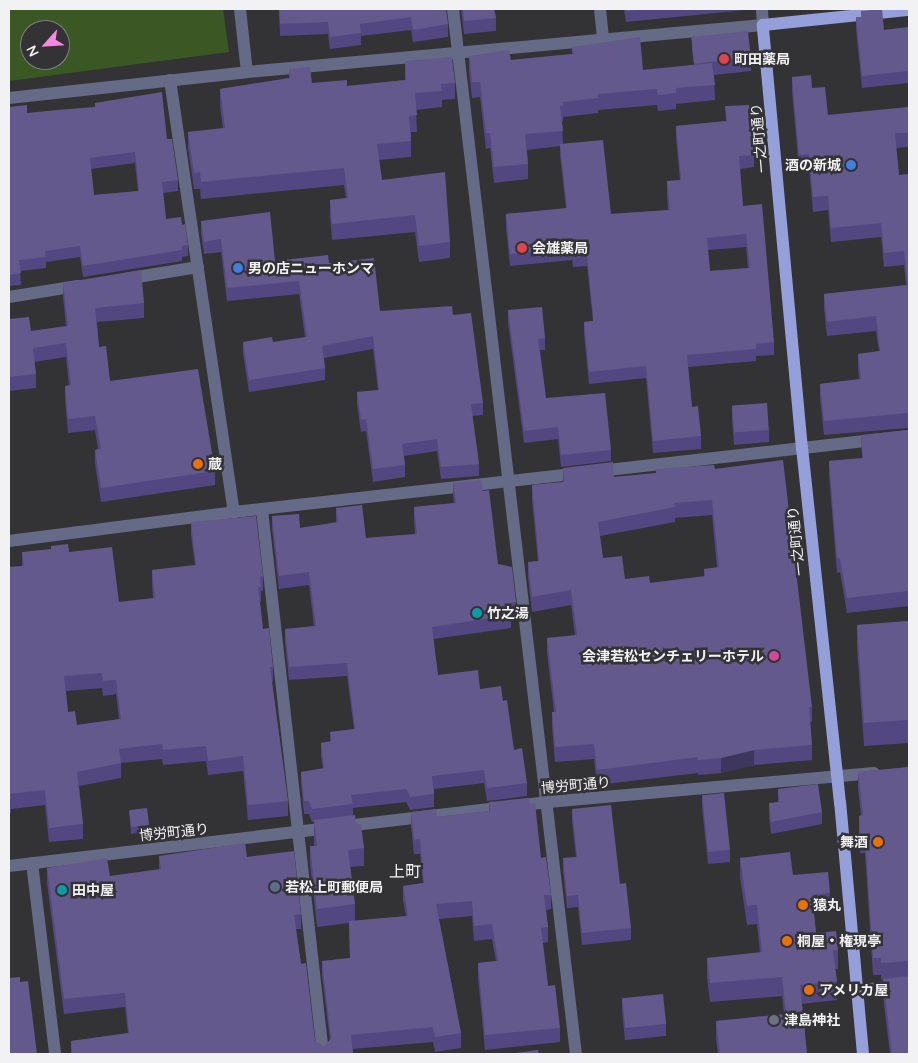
<!DOCTYPE html>
<meta charset="utf-8">
<style>
body{margin:0}
#map{position:relative;width:918px;height:1063px;overflow:hidden;background:#333336;font-family:Quicksand,"Noto Sans JP",sans-serif}
div>[style]{position:absolute}
[style*='--x']{left:calc(var(--x)*1px);top:calc(var(--y)*1px);width:calc(var(--w)*1px);rotate:calc(var(--a)*1deg)}
.green>*{inset:0;background:#3b5824}
.minor>*{height:12px;margin:-6px;padding:0 6px;transform-origin:6px;border-radius:6px;background:#656a87}
.major>*{height:12px;margin:-6px;padding:0 6px;transform-origin:6px;border-radius:6px;background:#959fd9}
.wall>*{inset:0;background:#524780}
.shaded-wall>*{inset:0;background:#3e375d}
.building>*{inset:0;background:#63598c;transform-origin:0 0}
.dots>*{width:14px;height:14px;translate:-50% -50%;box-sizing:border-box;border:2px solid #333336;border-radius:50%}
span{translate:-50% -50%;white-space:nowrap;text-align:center;line-height:1.15;-webkit-text-stroke:5px #333336;paint-order:stroke}
.poi-label{font-size:14px;color:#f2f2f4;font-weight:700}
.left{translate:0 -50%;text-align:left}
.right{translate:-100% -50%;text-align:right}
.street-label{font-size:14px;color:#f2f2f4}
.quarter-label{font-size:16px;color:#f2f2f4}
.frame{position:absolute;inset:0;border:10px solid #f2f2f4;pointer-events:none}
.north{position:absolute;left:20px;top:20px;width:50px;height:50px;box-sizing:border-box;background:#333336;border:1px solid #7f7f82;border-radius:50%;rotate:244deg;font-size:14px;font-weight:700;line-height:20px;text-align:center;color:#f2f2f4}
.north::after{content:'';display:block;margin:auto;width:18px;height:22px;background:#fc86e4;clip-path:polygon(50% 0,100% 100%,50% 72%,0 100%)}
</style>
<div id="map">
<div class="green">
<div style="clip-path:polygon(evenodd,9px 9px,223px 9px,229px 52px,9px 81px,9px 9px,30px 30px,60px 30px,60px 60px,30px 60px,30px 30px)"></div>
</div>
<div class="minor">
<div style="--x:240;--y:9;--w:63;--a:83.7"></div>
<div style="--x:453;--y:9;--w:1052;--a:83.29"></div>
<div style="--x:600;--y:9;--w:30;--a:84"></div>
<div style="--x:170;--y:80;--w:437;--a:81.6"></div>
<div style="--x:9;--y:98;--w:239;--a:-6.2"></div>
<div style="--x:247;--y:72;--w:518;--a:-5.2"></div>
<div style="--x:763;--y:25;--w:16;--a:-94"></div>
<div style="--x:125;--y:279;--w:74;--a:-9.3"></div>
<div style="--x:9;--y:297;--w:70;--a:-9.1"></div>
<div style="--x:262;--y:510;--w:547;--a:83.6"></div>
<div style="--x:9;--y:541;--w:227;--a:-7.3"></div>
<div style="--x:234;--y:512;--w:679;--a:-6.42"></div>
<div style="--x:32;--y:863;--w:192;--a:83.1"></div>
<div style="--x:9;--y:866;--w:543;--a:-6.77"></div>
<div style="--x:548;--y:802;--w:327;--a:-5.1"></div>
<div style="--x:857;--y:990;--w:52;--a:-5.5"></div>
</div>
<div class="major">
<div style="--x:863;--y:1054;--w:252;--a:-95.2"></div>
<div style="--x:840;--y:803;--w:356;--a:-96.1"></div>
<div style="--x:802;--y:449;--w:426;--a:-95.3"></div>
<div style="--x:763;--y:25;--w:147;--a:-5.9"></div>
</div>
<div class="wall">
<div style="clip-path:polygon(279px 9px,446px 9px,448px 24px,448px 37px,413px 42px,411px 30px,361px 36px,361px 45px,330px 49px,328px 34px,280px 36px)"></div>
<div style="clip-path:polygon(461px 9px,494px 9px,496px 18px,496px 31px,464px 34px)"></div>
<div style="clip-path:polygon(624px 9px,745px 9px,745px 10px,626px 22px)"></div>
<div style="clip-path:polygon(861px 11px,884px 30px,909px 27px,909px 83px,862px 88px,856px 30px,856px 17px,861px 17px)"></div>
<div style="clip-path:polygon(evenodd,692px 39px,751px 58px,751px 71px,714px 75px,715px 100px,676px 104px,676px 109px,658px 111px,657px 105px,598px 110px,598px 113px,563px 117px,563px 121px,562px 122px,563px 144px,611px 214px,668px 210px,667px 194px,667px 181px,680px 180px,676px 138px,676px 126px,726px 121px,725px 106px,754px 155px,754px 167px,740px 169px,743px 206px,774px 342px,774px 355px,756px 356px,756px 361px,688px 367px,692px 407px,701px 436px,701px 449px,653px 453px,646px 378px,589px 384px,584px 334px,584px 322px,593px 321px,587px 266px,573px 267px,572px 260px,510px 266px,506px 227px,506px 214px,566px 209px,560px 156px,560px 146px,527px 150px,528px 164px,528px 179px,494px 183px,490px 148px,486px 149px,480px 97px,472px 98px,469px 72px,469px 56px,511px 60px,572px 54px,572px 47px,643px 70px,694px 65px,692px 51px,692px 39px,746px 247px,748px 268px,710px 271px,708px 250px,746px 247px)"></div>
<div style="clip-path:polygon(405px 61px,455px 83px,455px 99px,442px 100px,442px 107px,416px 110px,417px 132px,411px 132px,411px 157px,379px 160px,382px 180px,450px 242px,450px 258px,419px 262px,415px 232px,332px 240px,330px 217px,330px 200px,346px 198px,344px 185px,201px 199px,200px 189px,194px 189px,188px 148px,188px 132px,223px 128px,220px 106px,220px 89px,289px 78px,289px 69px,312px 83px,347px 86px,405px 80px)"></div>
<div style="clip-path:polygon(792px 77px,812px 88px,828px 115px,909px 107px,909px 147px,896px 148px,899px 175px,909px 174px,909px 429px,908px 428px,824px 435px,820px 399px,820px 384px,859px 379px,858px 368px,858px 354px,879px 351px,876px 331px,827px 336px,824px 309px,824px 294px,906px 285px,904px 265px,884px 267px,881px 237px,831px 242px,828px 210px,813px 212px,809px 168px,799px 169px,792px 92px)"></div>
<div style="clip-path:polygon(evenodd,9px 107px,27px 113px,167px 139px,178px 180px,178px 191px,163px 193px,166px 219px,182px 225px,188px 245px,188px 256px,182px 257px,182px 261px,83px 277px,80px 257px,46px 262px,46px 268px,20px 271px,21px 285px,9px 286px,9px 107px,135px 163px,138px 191px,94px 195px,91px 169px,135px 163px)"></div>
<div style="clip-path:polygon(201px 221px,275px 261px,329px 263px,380px 311px,453px 315px,483px 403px,483px 415px,472px 416px,479px 464px,479px 476px,441px 479px,437px 451px,404px 456px,405px 465px,405px 477px,373px 482px,366px 431px,361px 432px,357px 404px,357px 392px,378px 390px,373px 349px,324px 358px,325px 368px,325px 380px,249px 392px,243px 354px,243px 342px,273px 342px,305px 337px,299px 294px,227px 301px,221px 252px,204px 254px,201px 233px)"></div>
<div style="clip-path:polygon(63px 283px,144px 303px,144px 318px,97px 322px,99px 347px,110px 381px,215px 471px,215px 485px,101px 502px,95px 464px,95px 450px,98px 449px,95px 430px,68px 433px,65px 400px,65px 386px,69px 386px,66px 357px,34px 362px,36px 374px,36px 388px,9px 391px,9px 319px,31px 331px,66px 326px,63px 297px)"></div>
<div style="clip-path:polygon(508px 310px,545px 338px,545px 350px,540px 350px,546px 398px,611px 450px,611px 461px,561px 467px,558px 439px,524px 443px,508px 322px)"></div>
<div style="clip-path:polygon(732px 406px,769px 430px,769px 442px,734px 445px,732px 418px)"></div>
<div style="clip-path:polygon(909px 430px,909px 606px,847px 613px,840px 572px,837px 573px,829px 475px,829px 461px,862px 458px,861px 435px)"></div>
<div style="clip-path:polygon(evenodd,563px 468px,614px 477px,715px 469px,812px 707px,812px 722px,810px 722px,812px 745px,812px 760px,754px 765px,721px 773px,698px 775px,698px 773px,597px 785px,594px 759px,555px 762px,552px 727px,552px 712px,554px 712px,547px 653px,547px 638px,575px 635px,571px 605px,532px 612px,528px 577px,528px 562px,538px 561px,532px 500px,532px 485px,563px 482px,563px 468px,712px 515px,717px 568px,704px 569px,704px 577px,650px 583px,625px 579px,603px 558px,600px 536px,675px 522px,675px 518px,712px 515px)"></div>
<div style="clip-path:polygon(453px 483px,483px 491px,498px 564px,516px 602px,516px 615px,511px 616px,511px 628px,433px 639px,438px 675px,480px 689px,503px 701px,514px 750px,527px 783px,527px 796px,487px 801px,484px 783px,434px 789px,434px 807px,410px 810px,406px 802px,353px 808px,353px 816px,364px 848px,364px 866px,350px 867px,355px 904px,355px 921px,406px 916px,403px 900px,403px 886px,423px 883px,420px 854px,414px 854px,411px 826px,411px 812px,437px 817px,489px 811px,489px 802px,541px 858px,551px 895px,551px 909px,546px 910px,548px 927px,548px 942px,543px 943px,548px 986px,560px 1028px,560px 1042px,485px 1050px,478px 978px,478px 963px,496px 961px,492px 939px,474px 941px,472px 916px,439px 919px,461px 1033px,461px 1048px,435px 1052px,433px 1042px,353px 1049px,353px 1054px,71px 1054px,71px 1041px,128px 1033px,125px 1007px,64px 1014px,47px 883px,47px 868px,110px 876px,159px 870px,159px 856px,247px 857px,301px 914px,301px 929px,296px 929px,301px 964px,315px 1041px,324px 1047px,330px 1040px,322px 976px,322px 961px,350px 958px,349px 923px,317px 927px,310px 864px,310px 846px,314px 846px,314px 822px,312px 822px,309px 814px,304px 814px,301px 784px,301px 772px,323px 769px,321px 756px,321px 743px,330px 742px,330px 732px,354px 729px,347px 676px,289px 680px,285px 642px,285px 629px,314px 626px,309px 585px,279px 589px,272px 529px,272px 516px,300px 528px,336px 523px,336px 508px,366px 538px,415px 534px,414px 520px,414px 507px,454px 503px,453px 495px)"></div>
<div style="clip-path:polygon(evenodd,191px 522px,263px 576px,263px 591px,261px 591px,261px 602px,260px 602px,263px 629px,273px 667px,273px 682px,272px 682px,288px 801px,288px 816px,248px 820px,243px 771px,208px 775px,206px 761px,163px 765px,162px 759px,121px 763px,121px 778px,79px 786px,83px 824px,83px 839px,49px 842px,45px 805px,11px 809px,11px 813px,9px 813px,9px 567px,22px 566px,22px 552px,69px 552px,119px 602px,153px 598px,152px 585px,152px 570px,195px 565px,191px 536px,191px 522px,102px 688px,103px 696px,116px 694px,119px 719px,77px 725px,68px 712px,66px 691px,102px 688px)"></div>
<div style="clip-path:polygon(909px 621px,909px 743px,864px 746px,857px 648px,857px 625px)"></div>
<div style="clip-path:polygon(909px 767px,909px 1054px,890px 1054px,883px 996px,883px 979px,881px 980px,881px 975px,873px 975px,865px 853px,860px 853px,859px 833px,859px 816px,861px 815px,858px 789px,858px 772px)"></div>
<div style="clip-path:polygon(778px 789px,822px 812px,822px 824px,771px 834px,769px 816px,769px 803px,778px 803px)"></div>
<div style="clip-path:polygon(702px 795px,730px 850px,730px 862px,708px 864px,702px 807px)"></div>
<div style="clip-path:polygon(572px 809px,620px 884px,631px 928px,631px 940px,582px 945px,578px 907px,567px 908px,563px 871px,563px 858px,576px 857px,572px 821px)"></div>
<div style="clip-path:polygon(129px 810px,149px 825px,149px 831px,131px 834px)"></div>
<div style="clip-path:polygon(740px 858px,793px 875px,830px 893px,830px 912px,814px 913px,816px 933px,838px 950px,838px 969px,835px 969px,837px 981px,837px 1000px,802px 1004px,807px 1054px,718px 1054px,716px 1040px,716px 1021px,784px 1014px,782px 996px,710px 1002px,707px 977px,707px 958px,760px 953px,757px 924px,747px 925px,740px 877px)"></div>
<div style="clip-path:polygon(622px 998px,666px 1024px,666px 1036px,625px 1040px,622px 1011px)"></div>
</div>
<div class="shaded-wall">
<div style="clip-path:polygon(754px 750px,754px 765px,721px 773px,721px 758px)"></div>
</div>
<div class="building">
<div style="clip-path:polygon(279px 9px,446px 9px,448px 24px,413px 30px,411px 17px,360px 24px,361px 33px,330px 37px,328px 22px,280px 24px)"></div>
<div style="clip-path:polygon(463px 9px,494px 9px,496px 18px,464px 21px)"></div>
<div style="clip-path:polygon(626px 9px,649px 9px,626px 11px)"></div>
<div style="clip-path:polygon(882px 9px,884px 30px,909px 27px,909px 71px,862px 76px,856px 17px,861px 17px,861px 11px)"></div>
<div style="left:748px;top:31px;width:27px;height:57px;rotate:84deg"></div>
<div style="clip-path:polygon(640px 37px,643px 70px,712px 63px,715px 85px,676px 88px,676px 93px,658px 95px,657px 89px,598px 94px,598px 98px,563px 102px,563px 106px,560px 106px,563px 131px,525px 134px,528px 164px,494px 167px,490px 133px,486px 133px,480px 82px,472px 82px,469px 56px,509px 50px,511px 60px,573px 54px,572px 47px)"></div>
<div style="clip-path:polygon(452px 57px,455px 83px,441px 84px,442px 91px,415px 93px,417px 115px,409px 116px,411px 141px,377px 144px,382px 180px,445px 172px,450px 242px,419px 246px,415px 215px,332px 224px,330px 200px,348px 198px,344px 168px,201px 182px,200px 172px,194px 173px,188px 132px,225px 128px,220px 89px,290px 78px,289px 69px,310px 67px,312px 83px,347px 80px,347px 86px,406px 80px,405px 61px)"></div>
<div style="clip-path:polygon(811px 75px,812px 88px,825px 87px,828px 115px,909px 107px,909px 133px,895px 133px,899px 175px,909px 174px,909px 414px,908px 413px,824px 421px,820px 384px,861px 379px,858px 354px,880px 351px,876px 316px,827px 322px,824px 294px,908px 285px,904px 251px,884px 253px,881px 223px,831px 228px,828px 196px,813px 197px,809px 154px,799px 155px,792px 77px)"></div>
<div style="clip-path:polygon(evenodd,162px 92px,167px 139px,172px 139px,178px 180px,162px 182px,166px 219px,181px 217px,182px 225px,185px 224px,188px 245px,182px 246px,182px 250px,83px 266px,80px 246px,45px 251px,46px 257px,19px 260px,21px 273px,9px 275px,9px 107px,27px 105px,27px 113px,57px 110px,95px 107px,95px 103px,162px 92px,135px 152px,139px 191px,94px 195px,90px 158px,135px 152px)"></div>
<div style="clip-path:polygon(evenodd,749px 105px,754px 155px,739px 156px,743px 206px,762px 204px,774px 342px,756px 344px,756px 349px,687px 355px,692px 407px,698px 406px,701px 436px,653px 441px,646px 366px,589px 372px,584px 322px,593px 321px,593px 316px,587px 254px,573px 255px,572px 247px,510px 254px,506px 214px,567px 208px,560px 144px,603px 140px,611px 214px,670px 210px,667px 181px,681px 180px,676px 126px,727px 121px,725px 106px,749px 105px,746px 234px,750px 268px,710px 271px,707px 238px,746px 234px)"></div>
<div style="clip-path:polygon(270px 212px,275px 261px,328px 255px,329px 263px,374px 258px,380px 311px,452px 306px,453px 315px,471px 313px,483px 403px,471px 404px,479px 464px,441px 467px,437px 439px,402px 444px,405px 465px,373px 469px,366px 419px,361px 420px,357px 392px,379px 390px,373px 336px,322px 346px,325px 368px,249px 380px,243px 342px,272px 337px,273px 342px,307px 337px,299px 281px,227px 288px,221px 239px,204px 242px,201px 221px)"></div>
<div style="clip-path:polygon(141px 270px,144px 303px,95px 308px,99px 347px,106px 346px,110px 381px,198px 369px,215px 471px,101px 488px,95px 450px,101px 449px,95px 416px,68px 419px,65px 386px,71px 385px,66px 343px,33px 348px,36px 374px,9px 377px,9px 319px,29px 317px,31px 331px,68px 326px,63px 283px)"></div>
<div style="clip-path:polygon(542px 307px,545px 338px,538px 339px,546px 398px,605px 393px,611px 450px,561px 455px,558px 427px,524px 431px,508px 310px)"></div>
<div style="left:767px;top:403px;width:27px;height:35px;rotate:86deg"></div>
<div style="clip-path:polygon(909px 430px,909px 591px,847px 598px,840px 558px,837px 558px,829px 461px,863px 458px,861px 435px)"></div>
<div style="clip-path:polygon(evenodd,783px 460px,812px 707px,809px 707px,812px 745px,754px 750px,721px 758px,698px 760px,698px 757px,597px 770px,594px 744px,555px 747px,552px 712px,556px 712px,547px 638px,577px 635px,571px 590px,532px 597px,528px 562px,539px 561px,532px 485px,564px 482px,563px 468px,613px 462px,614px 477px,656px 473px,656px 469px,714px 465px,715px 469px,783px 460px,712px 500px,719px 567px,704px 569px,705px 576px,650px 583px,649px 576px,625px 579px,622px 556px,603px 558px,598px 522px,675px 507px,674px 503px,712px 500px)"></div>
<div style="clip-path:polygon(481px 480px,483px 491px,489px 490px,498px 564px,512px 567px,516px 602px,509px 604px,511px 615px,432px 627px,438px 675px,478px 670px,480px 689px,501px 686px,503px 701px,507px 700px,514px 750px,522px 748px,527px 783px,487px 788px,484px 770px,432px 776px,434px 794px,410px 797px,406px 789px,351px 795px,353px 804px,312px 809px,309px 801px,304px 801px,301px 772px,324px 768px,321px 743px,332px 741px,330px 732px,355px 729px,347px 663px,289px 667px,285px 629px,316px 626px,309px 572px,279px 576px,272px 516px,299px 514px,300px 528px,338px 522px,336px 508px,362px 505px,366px 538px,417px 534px,414px 507px,456px 503px,453px 483px)"></div>
<div style="clip-path:polygon(evenodd,256px 516px,263px 576px,260px 577px,261px 587px,258px 587px,263px 629px,269px 628px,273px 667px,270px 667px,288px 801px,248px 805px,243px 756px,208px 761px,206px 746px,163px 750px,162px 744px,119px 749px,121px 763px,77px 772px,83px 824px,49px 828px,45px 790px,10px 794px,11px 798px,9px 798px,9px 567px,24px 566px,22px 552px,51px 549px,51px 546px,68px 544px,69px 552px,112px 547px,119px 602px,155px 598px,152px 570px,196px 565px,191px 522px,256px 516px,102px 673px,103px 681px,116px 680px,121px 719px,77px 725px,75px 711px,68px 712px,64px 676px,102px 673px)"></div>
<div style="clip-path:polygon(909px 621px,909px 720px,864px 723px,857px 625px)"></div>
<div style="clip-path:polygon(909px 767px,909px 961px,881px 963px,881px 958px,873px 958px,865px 836px,860px 836px,859px 816px,863px 815px,858px 772px)"></div>
<div style="clip-path:polygon(818px 784px,822px 812px,771px 822px,769px 803px,779px 802px,778px 789px)"></div>
<div style="left:724px;top:793px;width:57px;height:22px;rotate:84deg"></div>
<div style="clip-path:polygon(529px 798px,530px 804px,535px 803px,541px 858px,546px 857px,551px 895px,544px 895px,548px 927px,541px 928px,548px 986px,555px 985px,560px 1028px,485px 1035px,478px 963px,498px 961px,492px 924px,474px 926px,472px 901px,436px 904px,461px 1033px,435px 1037px,433px 1027px,351px 1035px,353px 1054px,72px 1054px,71px 1041px,129px 1033px,125px 993px,64px 999px,47px 868px,107px 858px,110px 876px,161px 869px,159px 856px,245px 843px,247px 857px,294px 851px,301px 914px,294px 915px,301px 964px,306px 963px,315px 1041px,324px 1047px,331px 1038px,322px 961px,350px 958px,349px 921px,408px 916px,403px 886px,424px 883px,420px 839px,414px 840px,411px 812px,436px 809px,437px 817px,490px 811px,489px 802px)"></div>
<div style="clip-path:polygon(611px 805px,620px 884px,626px 883px,631px 928px,582px 933px,578px 895px,567px 896px,563px 858px,577px 857px,572px 809px)"></div>
<div style="left:147px;top:808px;width:17px;height:18px;rotate:83deg"></div>
<div style="clip-path:polygon(355px 815px,356px 824px,361px 824px,364px 848px,348px 850px,355px 904px,317px 909px,310px 846px,317px 846px,314px 820px)"></div>
<div style="clip-path:polygon(790px 852px,793px 875px,828px 872px,830px 893px,812px 895px,816px 933px,836px 931px,838px 950px,833px 950px,837px 981px,800px 985px,807px 1054px,720px 1054px,716px 1021px,786px 1014px,782px 977px,710px 983px,707px 958px,762px 952px,757px 905px,747px 906px,740px 858px)"></div>
<div style="clip-path:polygon(909px 976px,909px 1054px,892px 1054px,883px 979px)"></div>
<div style="clip-path:polygon(20px 977px,20px 982px,28px 981px,37px 1054px,9px 1054px,9px 978px)"></div>
<div style="left:663px;top:994px;width:30px;height:41px;rotate:84deg"></div>
<div style="clip-path:polygon(538px 1050px,539px 1054px,509px 1054px)"></div>
</div>
<div class="dots">
<div style="left:724px;top:59px;background:#e0444e"></div>
<div style="left:851px;top:165px;background:#3f7fe0"></div>
<div style="left:522px;top:248px;background:#e0444e"></div>
<div style="left:238px;top:268px;background:#3f7fe0"></div>
<div style="left:198px;top:464px;background:#e8710a"></div>
<div style="left:477px;top:613px;background:#0f9aa8"></div>
<div style="left:774px;top:656px;background:#d1479c"></div>
<div style="left:878px;top:842px;background:#e8710a"></div>
<div style="left:275px;top:887px;background:#5c6f8a"></div>
<div style="left:62px;top:890px;background:#0f9aa8"></div>
<div style="left:803px;top:905px;background:#e8710a"></div>
<div style="left:787px;top:941px;background:#e8710a"></div>
<div style="left:809px;top:990px;background:#e8710a"></div>
<div style="left:774px;top:1020px;background:#6b7280"></div>
</div>
<div class="poi-label">
<span class="left" style="left:734px;top:59px">町田薬局</span>
<span class="right" style="left:841px;top:165px">酒の新城</span>
<span class="left" style="left:532px;top:248px">会雄薬局</span>
<span class="left" style="left:248px;top:268px">男の店ニューホンマ</span>
<span class="left" style="left:208px;top:464px">蔵</span>
<span class="left" style="left:487px;top:613px">竹之湯</span>
<span class="right" style="left:764px;top:656px">会津若松センチェリーホテル</span>
<span class="right" style="left:868px;top:842px">舞酒</span>
<span class="left" style="left:285px;top:887px">若松上町郵便局</span>
<span class="left" style="left:72px;top:890px">田中屋</span>
<span class="left" style="left:813px;top:905px">猿丸</span>
<span class="left" style="left:797px;top:941px">桐屋・権現亭</span>
<span class="left" style="left:819px;top:990px">アメリカ屋</span>
<span class="left" style="left:784px;top:1020px">津島神社</span>
</div>
<div class="street-label">
<span style="left:759px;top:138px;rotate:-95deg">一之町通り</span>
<span style="left:796px;top:541px;rotate:-96deg">一之町通り</span>
<span style="left:576px;top:785px;rotate:-5deg">博労町通り</span>
<span style="left:174px;top:832px;rotate:-6deg">博労町通り</span>
</div>
<div class="quarter-label">
<span style="left:405px;top:871px">上町</span>
</div>
<div class="frame"></div>
<div class="north">N</div>
</div>
